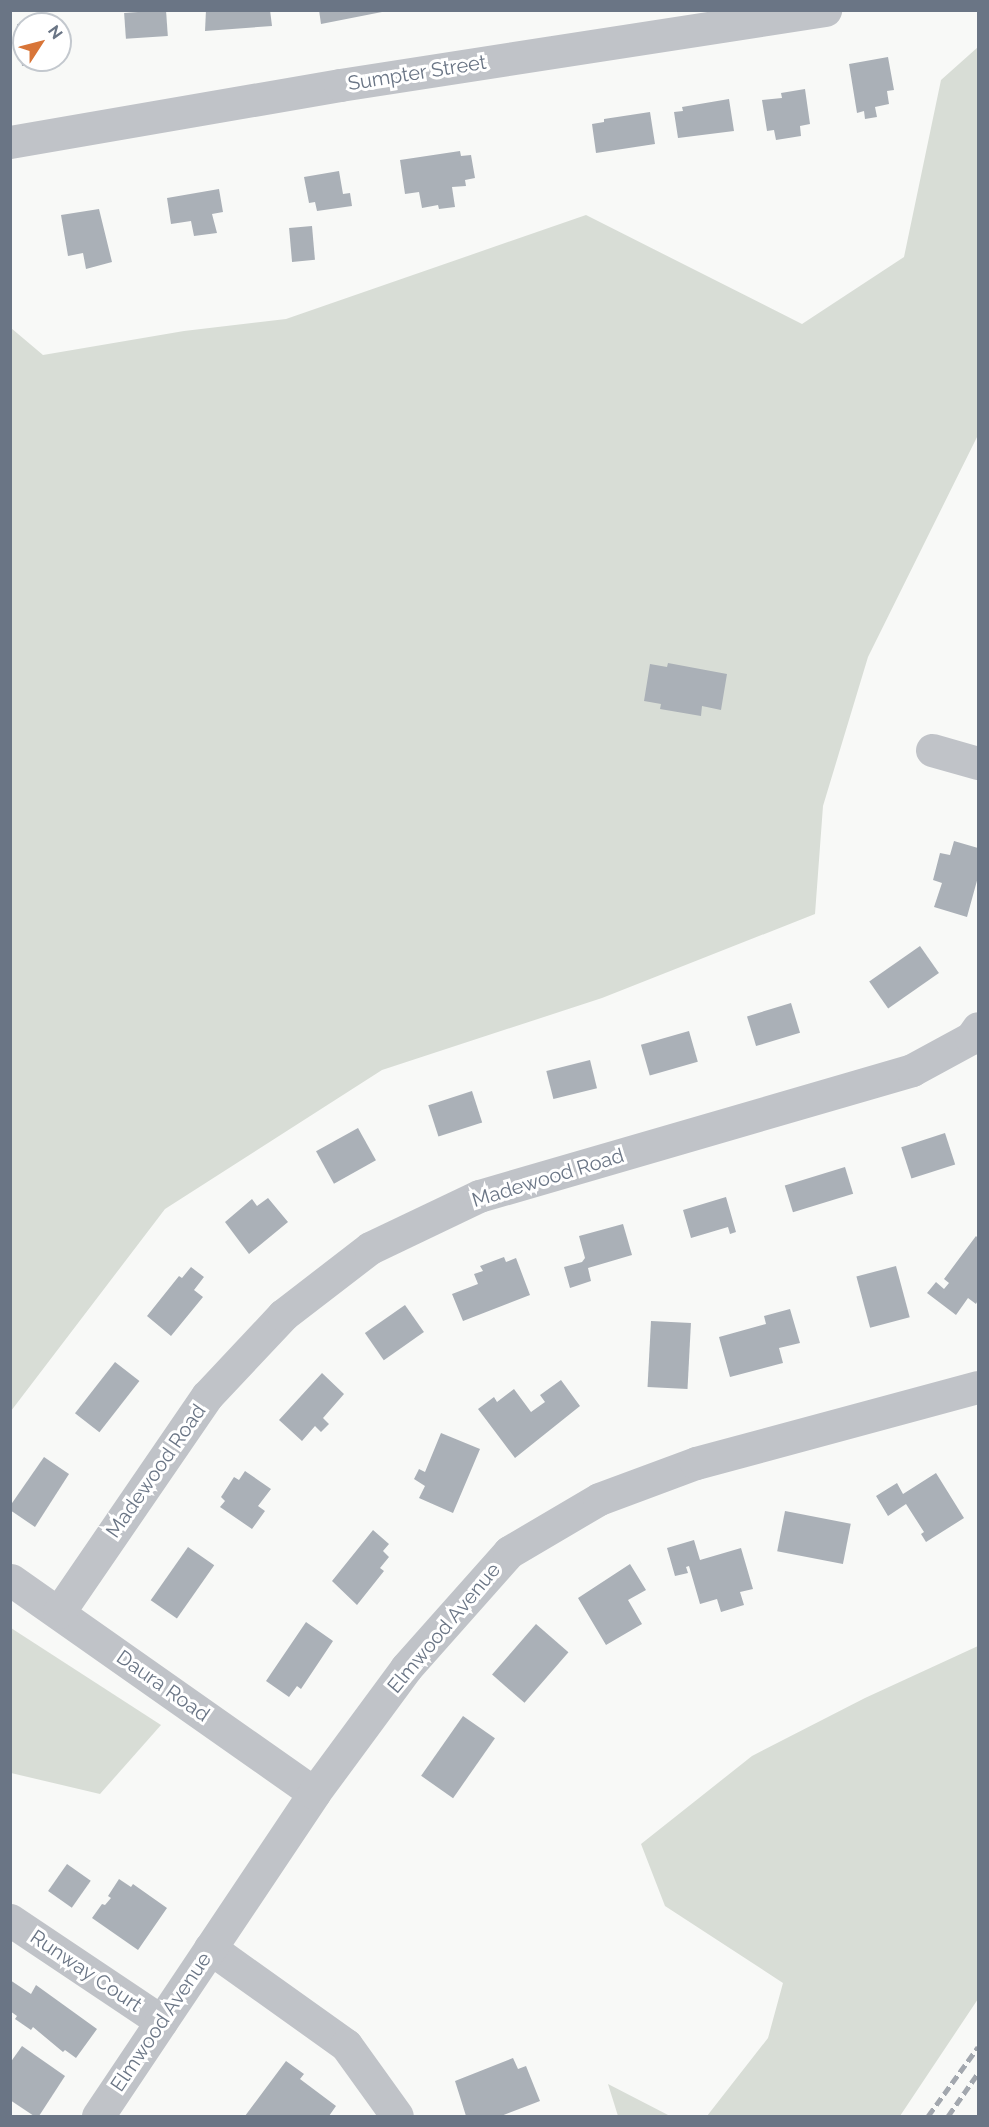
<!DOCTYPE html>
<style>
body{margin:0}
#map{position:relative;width:989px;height:2127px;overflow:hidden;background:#f8f9f7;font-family:Raleway,sans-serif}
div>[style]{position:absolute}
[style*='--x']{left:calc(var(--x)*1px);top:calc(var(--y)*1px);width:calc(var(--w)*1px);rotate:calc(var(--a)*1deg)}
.green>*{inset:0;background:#d8ddd6}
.building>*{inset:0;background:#aab0b7;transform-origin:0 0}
.minor>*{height:33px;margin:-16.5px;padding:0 16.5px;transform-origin:16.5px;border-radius:16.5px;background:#c0c3c8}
.rail>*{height:4.5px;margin-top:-2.25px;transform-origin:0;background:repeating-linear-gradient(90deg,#a2a7ae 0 9px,transparent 0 13.5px)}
span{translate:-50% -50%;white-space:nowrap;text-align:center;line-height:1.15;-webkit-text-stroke:6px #fff;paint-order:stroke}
.street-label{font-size:20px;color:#6a7585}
.frame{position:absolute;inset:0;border:12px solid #6a7585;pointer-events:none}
.north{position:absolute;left:12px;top:12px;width:60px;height:60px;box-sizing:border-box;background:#fff;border:2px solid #c3c8ce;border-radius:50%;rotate:54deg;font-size:16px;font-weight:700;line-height:24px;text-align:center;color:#6a7585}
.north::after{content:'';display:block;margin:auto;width:21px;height:27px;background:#d87538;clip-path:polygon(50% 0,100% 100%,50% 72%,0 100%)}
</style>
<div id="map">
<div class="green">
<div style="clip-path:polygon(978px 47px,978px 435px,868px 657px,823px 806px,815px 914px,602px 998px,382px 1070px,165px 1209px,11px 1411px,11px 328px,43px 355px,184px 331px,286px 319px,586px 215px,802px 324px,904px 257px,941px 80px)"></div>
<div style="clip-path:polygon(11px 1628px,161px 1725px,100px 1794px,11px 1773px)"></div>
<div style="clip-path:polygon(978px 1646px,978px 1999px,900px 2116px,707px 2116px,768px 2038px,783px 1983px,665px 1906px,641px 1844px,752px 1756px,865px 1698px)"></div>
<div style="clip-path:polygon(608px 2084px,670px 2116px,618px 2116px)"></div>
</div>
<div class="building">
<div style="left:166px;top:10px;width:26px;height:42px;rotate:86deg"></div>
<div style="clip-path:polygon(206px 10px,270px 10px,272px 26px,205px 31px)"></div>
<div style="clip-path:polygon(319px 10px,382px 10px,382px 12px,321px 24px)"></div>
<div style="clip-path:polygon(24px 23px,24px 60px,59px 60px,60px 66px,45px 68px,44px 64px,22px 66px,17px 24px)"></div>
<div style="clip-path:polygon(888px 57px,894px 90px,887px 91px,889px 104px,875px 107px,877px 117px,865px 119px,864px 111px,857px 113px,849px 64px)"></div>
<div style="clip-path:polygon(805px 89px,810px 124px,800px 126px,801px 136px,776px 140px,774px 130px,767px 131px,762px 100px,782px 98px,781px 93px)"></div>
<div style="clip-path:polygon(729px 99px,734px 131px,678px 138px,674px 112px,683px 111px,682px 107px)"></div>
<div style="clip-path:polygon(650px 112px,655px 144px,596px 153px,592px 124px,604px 122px,604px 119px)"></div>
<div style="clip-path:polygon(460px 151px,461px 156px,471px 155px,475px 178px,465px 180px,466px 186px,452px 187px,455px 207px,439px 209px,438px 205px,422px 208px,419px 192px,405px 194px,400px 160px)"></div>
<div style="clip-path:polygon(339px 171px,343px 194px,350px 193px,352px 206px,317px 211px,315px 202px,309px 203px,304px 177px)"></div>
<div style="clip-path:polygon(219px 189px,223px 212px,212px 214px,217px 233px,194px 236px,191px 221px,171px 224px,167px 198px)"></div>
<div style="clip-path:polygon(99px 209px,112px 262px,86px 269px,83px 253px,68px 256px,61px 215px)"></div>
<div style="left:312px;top:226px;width:34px;height:23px;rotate:85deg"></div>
<div style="clip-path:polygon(668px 663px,727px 674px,721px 710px,702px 706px,701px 716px,660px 709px,661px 704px,644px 701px,650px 664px,667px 667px)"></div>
<div style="clip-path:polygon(954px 841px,978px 848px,978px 877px,967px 917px,934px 907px,942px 883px,933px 880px,940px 853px,950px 855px)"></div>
<div style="left:920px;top:946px;width:33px;height:62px;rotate:55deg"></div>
<div style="left:791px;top:1003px;width:31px;height:46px;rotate:73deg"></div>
<div style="left:689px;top:1031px;width:32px;height:50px;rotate:74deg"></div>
<div style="left:590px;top:1060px;width:29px;height:45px;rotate:76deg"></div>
<div style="left:472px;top:1091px;width:33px;height:46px;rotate:72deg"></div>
<div style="left:358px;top:1128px;width:37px;height:48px;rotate:61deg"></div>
<div style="left:945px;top:1133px;width:33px;height:46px;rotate:72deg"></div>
<div style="left:845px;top:1167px;width:28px;height:63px;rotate:73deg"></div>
<div style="clip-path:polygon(726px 1197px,736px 1232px,730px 1234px,728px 1227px,691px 1238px,683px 1210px)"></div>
<div style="clip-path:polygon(268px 1198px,288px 1222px,249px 1254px,225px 1222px,252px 1199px,257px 1206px)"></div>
<div style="clip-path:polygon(623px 1224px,632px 1255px,588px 1268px,591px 1281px,570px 1288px,564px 1267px,582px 1262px,585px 1258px,579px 1236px)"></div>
<div style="clip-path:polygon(976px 1236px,978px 1238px,978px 1300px,976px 1304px,968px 1298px,956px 1315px,927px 1293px,936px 1282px,944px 1289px,949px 1283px,944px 1279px)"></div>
<div style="clip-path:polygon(504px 1257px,506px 1262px,516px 1258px,530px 1295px,463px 1321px,452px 1294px,478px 1284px,474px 1274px,483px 1271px,480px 1266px)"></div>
<div style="left:896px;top:1266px;width:53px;height:41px;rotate:75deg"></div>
<div style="clip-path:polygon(191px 1267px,204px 1277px,194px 1290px,203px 1297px,171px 1336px,147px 1316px,179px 1276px,182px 1278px)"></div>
<div style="left:405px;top:1305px;width:33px;height:49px;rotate:55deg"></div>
<div style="clip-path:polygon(790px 1309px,800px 1343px,779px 1348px,783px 1363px,730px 1377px,719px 1337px,766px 1324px,764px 1316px)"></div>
<div style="left:651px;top:1321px;width:40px;height:66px;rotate:3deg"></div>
<div style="left:115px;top:1362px;width:31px;height:65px;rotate:38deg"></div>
<div style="clip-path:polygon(322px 1373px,344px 1394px,323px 1418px,329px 1424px,321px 1432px,315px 1426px,302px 1441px,279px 1420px)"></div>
<div style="clip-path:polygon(561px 1380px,580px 1406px,515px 1458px,478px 1409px,494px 1397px,497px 1402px,514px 1389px,531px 1412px,545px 1402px,540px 1395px)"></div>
<div style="clip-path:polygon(441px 1433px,480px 1449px,453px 1513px,419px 1498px,425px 1486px,414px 1479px,419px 1469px,425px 1472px)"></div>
<div style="clip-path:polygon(44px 1457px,69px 1474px,35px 1527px,10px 1510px,10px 1506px)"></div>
<div style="clip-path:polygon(245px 1471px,271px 1489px,258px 1506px,265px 1511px,252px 1529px,220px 1507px,225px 1501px,221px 1497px,234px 1477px,239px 1480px)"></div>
<div style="clip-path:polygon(936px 1473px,964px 1518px,926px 1542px,921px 1534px,924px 1532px,906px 1504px,888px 1516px,876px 1496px,897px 1483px,903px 1494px)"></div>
<div style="left:785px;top:1511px;width:67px;height:41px;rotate:11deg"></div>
<div style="clip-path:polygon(373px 1530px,389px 1544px,383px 1551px,389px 1557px,380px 1568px,384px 1571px,357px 1605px,332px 1581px)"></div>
<div style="clip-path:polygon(694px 1540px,700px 1560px,741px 1548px,753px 1589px,740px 1592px,744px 1605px,721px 1612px,717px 1599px,700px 1604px,689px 1566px,686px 1567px,688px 1573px,675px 1576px,667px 1548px)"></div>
<div style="left:188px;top:1547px;width:32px;height:65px;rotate:35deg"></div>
<div style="clip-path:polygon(630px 1564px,646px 1590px,628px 1600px,642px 1624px,606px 1645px,578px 1598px)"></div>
<div style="clip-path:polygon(306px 1622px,333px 1641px,301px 1689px,297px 1686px,289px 1697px,266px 1681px)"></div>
<div style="left:536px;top:1624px;width:43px;height:67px;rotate:41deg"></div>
<div style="left:463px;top:1716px;width:39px;height:73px;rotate:35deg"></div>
<div style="left:67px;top:1864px;width:29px;height:33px;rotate:35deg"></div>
<div style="clip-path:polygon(119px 1879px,131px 1887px,133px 1884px,167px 1908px,138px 1950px,92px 1918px,102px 1904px,105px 1905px,111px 1898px,108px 1896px)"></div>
<div style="clip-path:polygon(10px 1980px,31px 1994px,36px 1985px,97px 2029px,76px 2058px,65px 2050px,63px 2052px,33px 2027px,31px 2030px,15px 2019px,17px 2016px,10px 2011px)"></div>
<div style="clip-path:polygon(22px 2046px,65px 2076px,39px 2116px,34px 2116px,10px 2100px,10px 2063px)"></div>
<div style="clip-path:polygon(513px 2058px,518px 2069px,526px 2066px,540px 2101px,501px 2116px,466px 2116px,455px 2081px)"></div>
<div style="clip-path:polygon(286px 2061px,304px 2074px,300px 2079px,336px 2106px,329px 2116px,245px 2116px)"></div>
</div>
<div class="minor">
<div style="--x:10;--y:142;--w:335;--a:-9.8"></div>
<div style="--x:340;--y:85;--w:491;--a:-8.8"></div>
<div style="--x:932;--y:750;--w:48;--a:15.8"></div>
<div style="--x:11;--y:1580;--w:370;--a:35.1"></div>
<div style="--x:59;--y:1612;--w:262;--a:-55.6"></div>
<div style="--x:207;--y:1396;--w:111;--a:-46.8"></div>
<div style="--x:283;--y:1315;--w:110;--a:-37.6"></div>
<div style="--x:370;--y:1248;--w:121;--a:-25.5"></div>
<div style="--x:479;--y:1196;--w:451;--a:-16.2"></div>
<div style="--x:912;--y:1070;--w:67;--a:-28.5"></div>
<div style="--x:971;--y:1038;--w:12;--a:-55"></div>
<div style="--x:10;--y:1920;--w:182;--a:33.8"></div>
<div style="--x:210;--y:1948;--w:167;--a:35.5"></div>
<div style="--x:346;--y:2045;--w:87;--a:54.3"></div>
<div style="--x:98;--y:2116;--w:389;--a:-56.2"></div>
<div style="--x:314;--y:1793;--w:155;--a:-53.6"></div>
<div style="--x:406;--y:1668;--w:155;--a:-48.4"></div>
<div style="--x:509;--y:1552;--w:104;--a:-30.5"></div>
<div style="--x:599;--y:1499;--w:103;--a:-20.4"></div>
<div style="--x:696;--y:1463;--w:292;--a:-15.1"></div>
</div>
<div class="rail">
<div style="--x:928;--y:2116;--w:85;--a:-54.1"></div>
<div style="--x:948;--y:2116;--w:52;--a:-55.1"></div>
</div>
<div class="street-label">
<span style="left:417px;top:73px;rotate:-9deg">Sumpter Street</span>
<span style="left:548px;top:1178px;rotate:-17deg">Madewood Road</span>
<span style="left:156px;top:1471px;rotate:-55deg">Madewood Road</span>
<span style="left:444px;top:1628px;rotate:-50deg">Elmwood Avenue</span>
<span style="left:163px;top:1686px;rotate:35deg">Daura Road</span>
<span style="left:86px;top:1971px;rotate:34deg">Runway Court</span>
<span style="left:161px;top:2022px;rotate:-56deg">Elmwood Avenue</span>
</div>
<div class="frame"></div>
<div class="north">N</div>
</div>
